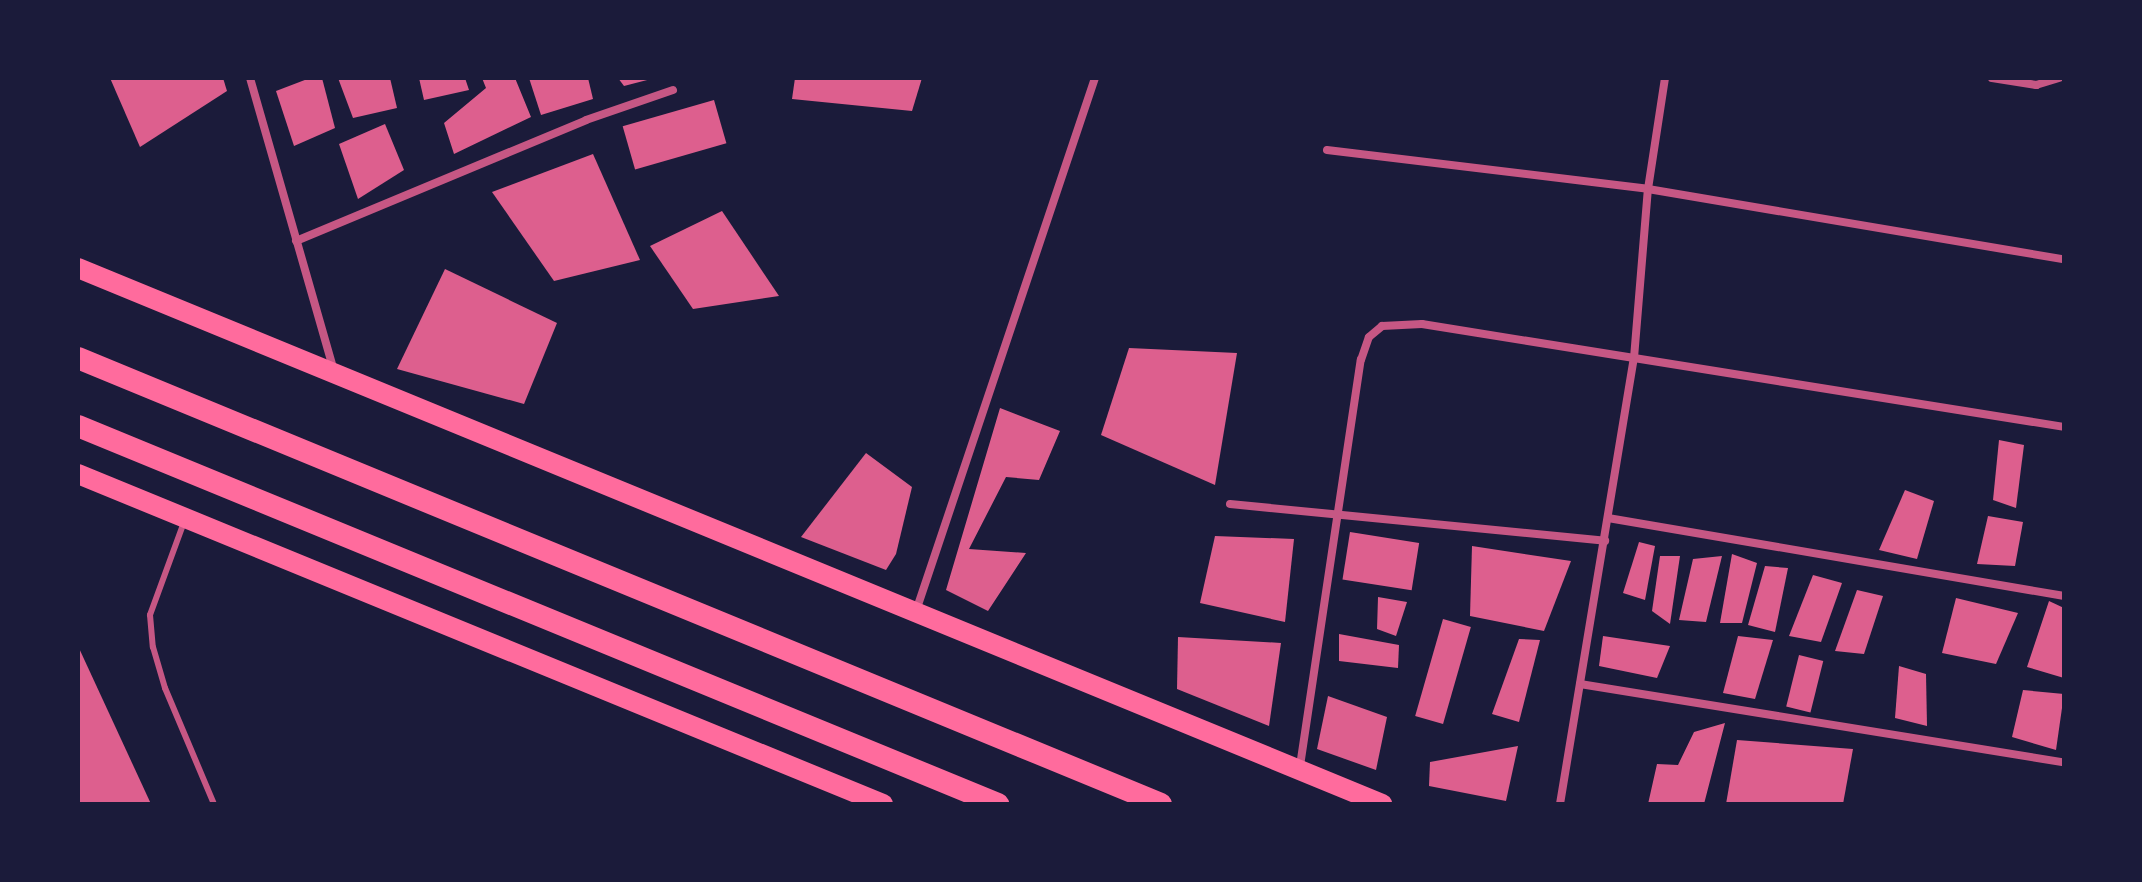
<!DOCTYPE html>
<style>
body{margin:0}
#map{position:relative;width:2142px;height:882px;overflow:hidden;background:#1b1b3a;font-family:Ubuntu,sans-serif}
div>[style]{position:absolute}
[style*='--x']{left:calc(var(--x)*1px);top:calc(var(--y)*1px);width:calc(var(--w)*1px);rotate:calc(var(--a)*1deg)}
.building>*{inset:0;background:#dd5f8e;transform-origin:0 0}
.service>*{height:6px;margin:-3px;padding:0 3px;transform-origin:3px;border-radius:3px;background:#c65784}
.minor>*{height:8px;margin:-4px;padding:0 4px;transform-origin:4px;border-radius:4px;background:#c65784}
.primary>*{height:20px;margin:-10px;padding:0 10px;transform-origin:10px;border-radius:10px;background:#ff6b9d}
.trunk>*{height:22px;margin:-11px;padding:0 11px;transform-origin:11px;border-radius:11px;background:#ff6b9d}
span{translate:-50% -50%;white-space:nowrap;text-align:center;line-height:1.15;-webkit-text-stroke:6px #1b1b3a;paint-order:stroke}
.frame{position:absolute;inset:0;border:80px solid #1b1b3a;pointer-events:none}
</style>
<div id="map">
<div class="building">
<div style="clip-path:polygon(110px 78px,223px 78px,227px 91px,140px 147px)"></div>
<div style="clip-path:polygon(310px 78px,322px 78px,335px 128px,294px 146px,276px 91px)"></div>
<div style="clip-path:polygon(338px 78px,390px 78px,397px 108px,353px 118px)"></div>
<div style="clip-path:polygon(419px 78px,465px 78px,469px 90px,424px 100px)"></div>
<div style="clip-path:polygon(482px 78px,515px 78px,531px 117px,454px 154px,444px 123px,486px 88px)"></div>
<div style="clip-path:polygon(529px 78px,588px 78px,593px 99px,541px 115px)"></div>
<div style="clip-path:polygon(618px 78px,651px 78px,651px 79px,624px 86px)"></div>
<div style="clip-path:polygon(795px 78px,922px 78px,912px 111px,792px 99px)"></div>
<div style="left:714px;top:100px;width:45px;height:95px;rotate:74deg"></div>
<div style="clip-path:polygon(385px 124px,404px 170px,358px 199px,339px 144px)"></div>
<div style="clip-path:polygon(593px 154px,640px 260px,554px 281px,492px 192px)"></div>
<div style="clip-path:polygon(722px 211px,779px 296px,693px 309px,650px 246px)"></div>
<div style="clip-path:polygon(445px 269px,557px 323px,524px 404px,397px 369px)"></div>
<div style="clip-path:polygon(1129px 348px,1237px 353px,1215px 485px,1101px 435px)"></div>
<div style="clip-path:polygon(1000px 408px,1060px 431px,1039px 480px,1006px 477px,969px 549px,1026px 553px,988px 611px,946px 590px)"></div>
<div style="clip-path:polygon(1999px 440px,2024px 445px,2016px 508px,1993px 500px)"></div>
<div style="clip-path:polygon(866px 453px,912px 487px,896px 554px,886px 570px,801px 537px)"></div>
<div style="clip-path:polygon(1905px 490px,1934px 501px,1917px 559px,1879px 550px)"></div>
<div style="clip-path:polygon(1988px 516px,2023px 522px,2015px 566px,1977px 564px)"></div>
<div style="left:1350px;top:532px;width:70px;height:48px;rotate:9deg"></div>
<div style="clip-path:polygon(1215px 536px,1294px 539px,1285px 622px,1200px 603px)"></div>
<div style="clip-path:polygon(1639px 542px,1655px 546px,1645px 600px,1623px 593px)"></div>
<div style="clip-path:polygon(1472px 546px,1571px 561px,1544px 631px,1470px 616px)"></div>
<div style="clip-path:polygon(1732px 554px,1757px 563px,1742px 623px,1720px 623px)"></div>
<div style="clip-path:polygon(1660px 556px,1680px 556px,1670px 624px,1652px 611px)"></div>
<div style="clip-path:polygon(1722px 556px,1706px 622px,1679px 620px,1693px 559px)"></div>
<div style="clip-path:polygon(1765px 566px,1788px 568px,1775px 632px,1748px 625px)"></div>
<div style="clip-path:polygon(1813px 575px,1842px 583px,1821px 642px,1789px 636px)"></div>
<div style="clip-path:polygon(1857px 590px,1883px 596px,1864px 654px,1835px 651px)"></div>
<div style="clip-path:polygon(1378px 597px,1407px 602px,1396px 636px,1377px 629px)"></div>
<div style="clip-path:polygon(1956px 598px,2018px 613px,1996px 664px,1942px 653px)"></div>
<div style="clip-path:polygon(2049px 601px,2064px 608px,2064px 678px,2027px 667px)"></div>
<div style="left:1443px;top:619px;width:29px;height:101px;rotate:16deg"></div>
<div style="clip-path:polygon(1339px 634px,1399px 645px,1398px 668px,1339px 661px)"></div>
<div style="clip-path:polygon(1603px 636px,1670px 646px,1657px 678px,1599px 666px)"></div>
<div style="clip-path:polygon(1738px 636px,1773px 640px,1755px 699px,1723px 693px)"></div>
<div style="clip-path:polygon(1178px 637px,1281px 643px,1269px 726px,1177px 689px)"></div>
<div style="clip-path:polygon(1519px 639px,1540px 640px,1519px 722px,1492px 714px)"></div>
<div style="clip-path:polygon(78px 646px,151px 804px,78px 804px)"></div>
<div style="left:1799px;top:655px;width:25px;height:53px;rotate:14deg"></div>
<div style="clip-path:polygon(1899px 666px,1926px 674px,1927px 726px,1895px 718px)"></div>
<div style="clip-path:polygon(2023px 690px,2064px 694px,2056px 750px,2012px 737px)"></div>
<div style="clip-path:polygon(1328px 696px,1387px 717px,1376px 770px,1317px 749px)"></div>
<div style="clip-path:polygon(1725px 723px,1704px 804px,1648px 804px,1657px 764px,1678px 765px,1694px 732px)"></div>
<div style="clip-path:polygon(1737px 740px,1853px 749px,1843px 804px,1726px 804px)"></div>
<div style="clip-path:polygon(1518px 746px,1506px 801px,1429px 786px,1430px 762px)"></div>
</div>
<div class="service">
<div style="--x:184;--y:522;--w:99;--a:110.1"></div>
<div style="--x:150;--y:615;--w:32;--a:85"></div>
<div style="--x:153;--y:647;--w:43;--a:73.7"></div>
<div style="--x:165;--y:688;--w:126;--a:67.1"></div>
</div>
<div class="minor">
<div style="--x:250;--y:78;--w:302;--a:74"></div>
<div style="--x:1992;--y:78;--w:45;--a:9"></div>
<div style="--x:2036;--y:85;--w:24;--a:-17"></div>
<div style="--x:1327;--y:150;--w:323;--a:6.9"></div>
<div style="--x:1648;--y:189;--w:422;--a:9.6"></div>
<div style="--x:296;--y:241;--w:314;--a:-22.6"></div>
<div style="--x:586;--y:120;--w:92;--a:-19"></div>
<div style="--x:1230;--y:504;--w:377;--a:5.6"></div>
<div style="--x:1608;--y:518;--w:463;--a:9.7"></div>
<div style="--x:916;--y:611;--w:562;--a:-71.44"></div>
<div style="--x:1580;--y:684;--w:490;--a:9.2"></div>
<div style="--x:1300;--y:766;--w:411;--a:-81.5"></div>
<div style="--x:1361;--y:360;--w:24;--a:-71"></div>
<div style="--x:1369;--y:337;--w:17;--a:-40"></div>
<div style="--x:1382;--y:326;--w:40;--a:-2.9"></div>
<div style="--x:1422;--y:324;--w:650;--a:9.11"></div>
<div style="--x:1560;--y:804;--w:452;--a:-80.6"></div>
<div style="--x:1634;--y:358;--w:170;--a:-85.3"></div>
<div style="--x:1648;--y:189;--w:112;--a:-81.3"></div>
</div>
<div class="primary">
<div style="--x:78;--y:268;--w:1410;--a:22.34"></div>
<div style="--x:78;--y:474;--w:870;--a:22.29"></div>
</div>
<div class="trunk">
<div style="--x:78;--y:358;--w:1171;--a:22.38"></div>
<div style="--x:78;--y:426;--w:995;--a:22.34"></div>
</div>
<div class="frame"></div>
</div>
